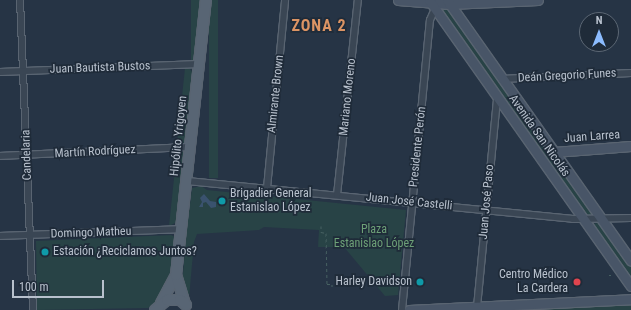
<!DOCTYPE html>
<meta charset="utf-8">
<style>
body{margin:0}
#map{position:relative;width:631px;height:310px;overflow:hidden;background:#263445;font-family:"Roboto Condensed",sans-serif}
div>[style]{position:absolute}
[style*='--x']{left:calc(var(--x)*1px);top:calc(var(--y)*1px);width:calc(var(--w)*1px);rotate:calc(var(--a)*1deg)}
.green>*{inset:0;background:#284346;transform-origin:0 0}
.water>*{inset:0;background:#3a526e}
.stream>*{height:2px;margin:-1px;padding:0 1px;transform-origin:1px;border-radius:1px;background:#3a526e}
.path>*{height:1px;margin-top:-0.5px;transform-origin:0;background:repeating-linear-gradient(90deg,#466061 0 3px,transparent 0 6px)}
.roads{filter:drop-shadow(1px 0 #596471) drop-shadow(-1px 0 #596471) drop-shadow(0 1px #596471) drop-shadow(0 -1px #596471)}
.street>*{height:6px;margin:-3px;padding:0 3px;transform-origin:3px;border-radius:3px;background:#3a4654}
.secondary>*{height:9px;margin:-4.5px;padding:0 4.5px;transform-origin:4.5px;border-radius:4.5px;background:#485567}
.primary>*{height:10px;margin:-5px;padding:0 5px;transform-origin:5px;border-radius:5px;background:#586574}
.dots>*{width:11px;height:11px;translate:-50% -50%;box-sizing:border-box;border:2px solid #1f2b39;border-radius:50%}
span{translate:-50% -50%;white-space:nowrap;text-align:center;line-height:1.15;-webkit-text-stroke:3.5px #1f2b39;paint-order:stroke}
.street-label{font-size:12px;color:#b8c1cd}
.poi-label{font-size:12px;color:#b8c1cd}
.left{translate:0 -50%;text-align:left}
.right{translate:-100% -50%;text-align:right}
.park-label{font-size:12px;color:#6da077}
.district-label{font-size:16px;color:#dc9464;font-weight:700;letter-spacing:1px}
.north{position:absolute;left:579px;top:12px;width:40px;height:40px;box-sizing:border-box;background:#1f2b39;border:1px solid #5c6774;border-radius:50%;rotate:0deg;font-size:11px;font-weight:700;line-height:16px;text-align:center;color:#b8c1cd}
.north::after{content:'';display:block;margin:auto;width:14px;height:18px;background:#8cbcfe;clip-path:polygon(50% 0,100% 100%,50% 72%,0 100%)}
.scale{position:absolute;left:12px;top:280px;width:92px;height:18px;box-sizing:border-box;border:2px solid #b8c1cd;border-top:0;padding-left:5px;font-size:12px;line-height:14px;white-space:nowrap;color:#b8c1cd;-webkit-text-stroke:3px #1f2b39;paint-order:stroke}
</style>
<div id="map">
<div class="green">
<div style="left:191px;top:0;width:9px;height:60px"></div>
<div style="left:209px;top:0;width:9px;height:178px"></div>
<div style="clip-path:polygon(438px 7px,447px 7px,596px 215px,587px 219px)"></div>
<div style="clip-path:polygon(185px 68px,190px 69px,193px 73px,186px 138px,184px 143px,177px 144px)"></div>
<div style="clip-path:polygon(177px 150px,183px 152px,184px 158px,177px 222px,169px 226px)"></div>
<div style="clip-path:polygon(201px 186px,207px 190px,406px 210px,398px 295px,385px 296px,344px 247px,318px 247px,319px 230px,264px 227px,259px 230px,197px 234px,194px 242px,189px 298px,182px 287px,186px 236px,192px 188px)"></div>
<div style="clip-path:polygon(599px 223px,631px 264px,631px 283px,591px 224px)"></div>
<div style="clip-path:polygon(171px 235px,175px 237px,175px 265px,165px 294px,148px 308px,37px 310px,36px 241px)"></div>
<div style="clip-path:polygon(631px 305px,631px 310px,513px 310px,591px 307px)"></div>
</div>
<div class="water">
<div style="clip-path:polygon(204px 194px,210px 201px,216px 202px,216px 207px,211px 208px,206px 202px,203px 203px,203px 207px,199px 207px,202px 202px,200px 198px)"></div>
</div>
<div class="stream">
<div style="--x:615;--y:256;--w:27;--a:54"></div>
</div>
<div class="path">
<div style="--x:321;--y:226;--w:6;--a:90"></div>
<div style="--x:321;--y:232;--w:5;--a:11"></div>
<div style="--x:326;--y:233;--w:51;--a:88.9"></div>
<div style="--x:327;--y:284;--w:5;--a:0"></div>
<div style="--x:332;--y:284;--w:5;--a:90"></div>
<div style="--x:609;--y:275;--w:2;--a:0"></div>
</div>
<div class="roads">
<div class="street">
<div style="--x:20;--y:0;--w:310;--a:87.6"></div>
<div style="--x:0;--y:72;--w:199;--a:-2.3"></div>
<div style="--x:502;--y:79;--w:129;--a:-2.7"></div>
<div style="--x:0;--y:156;--w:191;--a:-2.7"></div>
<div style="--x:187;--y:181;--w:388;--a:5.6"></div>
<div style="--x:573;--y:219;--w:58;--a:-1"></div>
<div style="--x:267;--y:188;--w:189;--a:-84.5"></div>
<div style="--x:337;--y:195;--w:196;--a:-83.9"></div>
<div style="--x:0;--y:236;--w:182;--a:-2.2"></div>
<div style="--x:477;--y:307;--w:210;--a:-84.5"></div>
<div style="--x:402;--y:310;--w:291;--a:-84.5"></div>
<div style="--x:430;--y:20;--w:12;--a:-66"></div>
</div>
<div class="secondary">
<div style="--x:398;--y:0;--w:51;--a:4.5"></div>
<div style="--x:449;--y:4;--w:89;--a:-2.6"></div>
<div style="--x:429;--y:0;--w:350;--a:54.8"></div>
<div style="--x:447;--y:0;--w:319;--a:54.8"></div>
<div style="--x:554;--y:152;--w:77;--a:-4.5"></div>
<div style="--x:409;--y:310;--w:222;--a:-2.8"></div>
</div>
<div class="primary">
<div style="--x:161;--y:303;--w:32;--a:-62"></div>
<div style="--x:185;--y:304;--w:30;--a:-107"></div>
<div style="--x:176;--y:275;--w:277;--a:-83.8"></div>
<div style="--x:155;--y:310;--w:16;--a:-40"></div>
<div style="--x:167;--y:300;--w:13;--a:0"></div>
<div style="--x:180;--y:300;--w:8;--a:40"></div>
</div>
</div>
<div class="dots">
<div style="left:222px;top:201px;background:#0f9aa8"></div>
<div style="left:45px;top:252px;background:#0f9aa8"></div>
<div style="left:420px;top:282px;background:#0f9aa8"></div>
<div style="left:577px;top:282px;background:#e0444e"></div>
</div>
<div class="street-label">
<span style="left:100px;top:68px;rotate:-2deg">Juan Bautista Bustos</span>
<span style="left:567px;top:76px;rotate:-3deg">Deán Gregorio Funes</span>
<span style="left:276px;top:94px;rotate:-84deg">Almirante Brown</span>
<span style="left:348px;top:97px;rotate:-84deg">Mariano Moreno</span>
<span style="left:179px;top:136px;rotate:-84deg">Hipólito Yrigoyen</span>
<span style="left:539px;top:136px;rotate:55deg">Avenida San Nicolás</span>
<span style="left:592px;top:137px;rotate:-4deg">Juan Larrea</span>
<span style="left:418px;top:147px;rotate:-84deg">Presidente Perón</span>
<span style="left:95px;top:152px;rotate:-3deg">Martín Rodríguez</span>
<span style="left:27px;top:155px;rotate:-92deg">Candelaria</span>
<span style="left:409px;top:202px;rotate:6deg">Juan José Castelli</span>
<span style="left:487px;top:202px;rotate:-85deg">Juan José Paso</span>
<span style="left:91px;top:233px;rotate:-2deg">Domingo Matheu</span>
</div>
<div class="poi-label">
<span class="left" style="left:230px;top:201px">Brigadier General<br>Estanislao López</span>
<span class="left" style="left:53px;top:252px">Estación ¿Reciclamos Juntos?</span>
<span class="right" style="left:568px;top:282px">Centro Médico<br>La Cardera</span>
<span class="right" style="left:412px;top:282px">Harley Davidson</span>
</div>
<div class="park-label">
<span style="left:374px;top:237px">Plaza<br>Estanislao López</span>
</div>
<div class="district-label">
<span style="left:319px;top:26px">ZONA 2</span>
</div>
<div class="north">N</div>
<div class="scale">100 m</div>
</div>
